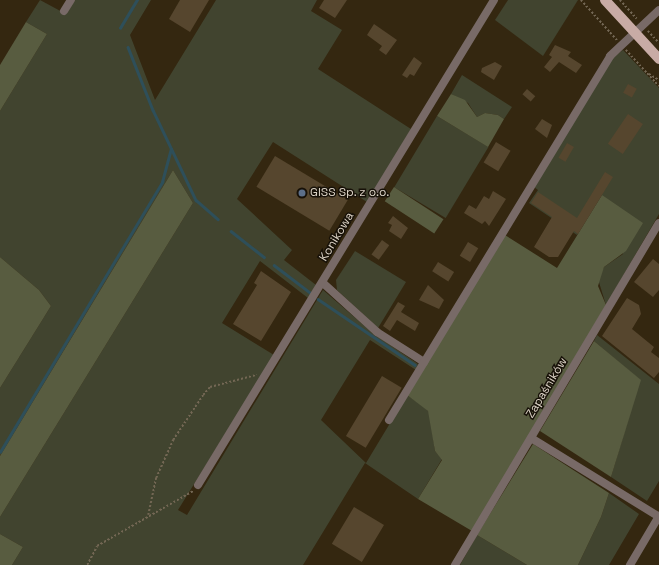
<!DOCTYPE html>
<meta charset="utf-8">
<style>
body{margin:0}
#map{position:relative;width:659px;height:565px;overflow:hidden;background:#342710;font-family:"Space Grotesk",sans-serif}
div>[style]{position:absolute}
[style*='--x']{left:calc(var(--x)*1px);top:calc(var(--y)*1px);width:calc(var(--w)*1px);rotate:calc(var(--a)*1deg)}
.green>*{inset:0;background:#41442f;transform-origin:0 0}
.forest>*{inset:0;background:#585c40;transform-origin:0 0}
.stream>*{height:2.5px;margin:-1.25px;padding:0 1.25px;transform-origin:1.25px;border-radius:1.25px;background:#2e4f5a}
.building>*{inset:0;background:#56462e;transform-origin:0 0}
.path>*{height:1.5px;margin-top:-0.75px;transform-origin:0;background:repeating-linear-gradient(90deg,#736754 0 2px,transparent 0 4px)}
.minor>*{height:8px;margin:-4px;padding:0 4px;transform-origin:4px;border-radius:4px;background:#786a67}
.major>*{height:10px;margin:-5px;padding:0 5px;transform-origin:5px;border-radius:5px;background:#c8aba5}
.dots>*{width:11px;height:11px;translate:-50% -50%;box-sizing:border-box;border:2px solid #171108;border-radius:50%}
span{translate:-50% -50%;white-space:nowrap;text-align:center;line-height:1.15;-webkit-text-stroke:3px #171108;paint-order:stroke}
.poi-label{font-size:12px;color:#dbd2c5}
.left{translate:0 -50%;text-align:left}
.street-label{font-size:12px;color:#dbd2c5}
</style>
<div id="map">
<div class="green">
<div style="clip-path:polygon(40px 0,66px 14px,75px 0,151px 0,130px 35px,155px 100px,216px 0,317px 0,311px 11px,342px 30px,318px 69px,411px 129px,367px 202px,273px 142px,237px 199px,292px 250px,284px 260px,316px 285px,308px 298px,260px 261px,222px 323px,274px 355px,178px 510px,187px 515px,323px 290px,374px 334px,418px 364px,416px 370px,370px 340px,321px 420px,366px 463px,407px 395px,426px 408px,430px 414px,435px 451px,442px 459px,418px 499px,365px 463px,303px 565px,12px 565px,23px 547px,0 534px,0 517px,193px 203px,173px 170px,0 456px,0 388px,51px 306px,39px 290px,0 257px,0 111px,47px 34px,26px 22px)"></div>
<div style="clip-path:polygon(508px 0,578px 0,543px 56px,495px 20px)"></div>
<div style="clip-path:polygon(623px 50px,659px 88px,659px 214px,606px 305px,598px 279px,604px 267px,623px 254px,602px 195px,577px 235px,529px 203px,538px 190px,534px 187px,612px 58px)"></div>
<div style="clip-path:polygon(462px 75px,512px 107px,504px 119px,498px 115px,485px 113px,477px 117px,468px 103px,451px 94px)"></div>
<div style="left:437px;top:116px;width:60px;height:83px;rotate:31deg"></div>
<div style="clip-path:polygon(355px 251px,406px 282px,378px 328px,337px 290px,336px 280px)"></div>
<div style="clip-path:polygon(597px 335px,659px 384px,659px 481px,647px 501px,611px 477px,640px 380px,594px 341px)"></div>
<div style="clip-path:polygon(609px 493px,639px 514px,609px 565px,578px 565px,601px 517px)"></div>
<div style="clip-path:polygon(477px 535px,527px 565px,460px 565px)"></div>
</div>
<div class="forest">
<div style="clip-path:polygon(26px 22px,47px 34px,0 111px,0 65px)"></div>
<div style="clip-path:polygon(451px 94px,465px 100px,477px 117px,485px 113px,498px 115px,504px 119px,488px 147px,437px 116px)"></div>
<div style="clip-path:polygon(173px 170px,193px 203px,0 517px,0 456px)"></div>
<div style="left:394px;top:187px;width:59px;height:17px;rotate:33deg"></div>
<div style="clip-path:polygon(602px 195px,643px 223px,626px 251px,604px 267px,598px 286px,606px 305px,472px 531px,418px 499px,442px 460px,435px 451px,428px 411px,407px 395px,505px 235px,557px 268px)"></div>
<div style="clip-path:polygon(0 257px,39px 290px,51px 306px,0 388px)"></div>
<div style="clip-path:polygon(594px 341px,641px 380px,611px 477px,540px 431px)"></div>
<div style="clip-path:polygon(533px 444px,609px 493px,601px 517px,578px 565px,527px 565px,477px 535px)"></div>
<div style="clip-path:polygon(0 534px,23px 547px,12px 565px,0 565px)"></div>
</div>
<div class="stream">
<div style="--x:120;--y:28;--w:33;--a:-59"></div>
<div style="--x:128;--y:47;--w:68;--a:68.4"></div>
<div style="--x:153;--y:110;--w:100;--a:64.5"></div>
<div style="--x:196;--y:200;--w:29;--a:41"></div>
<div style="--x:231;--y:231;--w:42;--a:38.2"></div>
<div style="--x:274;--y:265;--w:48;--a:37.3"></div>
<div style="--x:318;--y:299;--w:117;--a:34.2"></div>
<div style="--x:0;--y:452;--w:315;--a:-59"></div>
<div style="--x:162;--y:182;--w:34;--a:-75"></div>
</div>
<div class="building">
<div style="clip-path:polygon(180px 0,209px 0,190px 32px,169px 19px)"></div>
<div style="clip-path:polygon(324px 0,347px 0,335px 18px,319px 8px)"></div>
<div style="clip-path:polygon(374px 24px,397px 40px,386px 55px,379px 50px,382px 46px,367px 35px)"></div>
<div style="clip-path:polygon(555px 45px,571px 52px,568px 56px,582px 65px,576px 73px,559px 62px,550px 72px,544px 67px,552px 57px,549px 55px)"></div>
<div style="clip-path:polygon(414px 57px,422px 63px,414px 76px,410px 74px,407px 78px,402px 75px)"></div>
<div style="clip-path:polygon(495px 62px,502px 66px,494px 80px,481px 72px,482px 68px)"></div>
<div style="left:628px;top:84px;width:10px;height:10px;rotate:29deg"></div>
<div style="left:527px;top:89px;width:11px;height:7px;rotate:41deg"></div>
<div style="left:628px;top:114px;width:18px;height:36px;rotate:34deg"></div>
<div style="clip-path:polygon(542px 119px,552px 125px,547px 138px,535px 129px)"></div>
<div style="left:496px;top:142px;width:17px;height:24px;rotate:31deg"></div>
<div style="left:567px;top:143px;width:8px;height:17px;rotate:30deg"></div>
<div style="left:275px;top:156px;width:85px;height:36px;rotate:31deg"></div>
<div style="clip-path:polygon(605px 172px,613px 177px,578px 234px,574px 231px,558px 257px,549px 257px,534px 247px,552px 217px,531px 203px,538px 192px,577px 218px)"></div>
<div style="clip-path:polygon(493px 191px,506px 199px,489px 226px,485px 221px,482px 224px,464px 213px,469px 205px,476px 209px,484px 196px,489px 199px)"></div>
<div style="clip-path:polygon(393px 216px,408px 228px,401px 239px,389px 231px,392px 225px,388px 223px)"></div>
<div style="left:382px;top:240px;width:9px;height:18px;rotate:36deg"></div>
<div style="left:468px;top:242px;width:12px;height:16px;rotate:31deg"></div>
<div style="clip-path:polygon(653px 259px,659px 264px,659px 290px,653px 297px,634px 282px)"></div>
<div style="left:438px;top:262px;width:19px;height:11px;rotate:32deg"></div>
<div style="clip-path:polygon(261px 271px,291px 292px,261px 341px,233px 324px,257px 285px,254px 283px)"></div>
<div style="clip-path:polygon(428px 285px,444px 300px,439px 309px,419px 300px)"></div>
<div style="clip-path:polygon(627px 298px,639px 305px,641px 314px,632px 329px,654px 347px,651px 352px,659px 358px,659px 372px,654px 378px,602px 336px)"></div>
<div style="clip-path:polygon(398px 302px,405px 306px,401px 312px,419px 323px,415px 331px,397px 320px,390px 331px,383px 326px)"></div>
<div style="left:382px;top:376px;width:23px;height:70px;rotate:31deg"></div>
<div style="left:354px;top:507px;width:35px;height:43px;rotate:31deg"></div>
</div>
<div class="path">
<div style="--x:581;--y:0;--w:54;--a:48"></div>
<div style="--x:620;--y:0;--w:25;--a:48"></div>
<div style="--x:648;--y:31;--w:16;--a:47"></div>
<div style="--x:626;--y:50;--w:49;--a:47.5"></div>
<div style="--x:649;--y:74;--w:12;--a:31"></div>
<div style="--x:148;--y:515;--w:38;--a:-78"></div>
<div style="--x:156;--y:478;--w:42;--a:-65.9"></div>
<div style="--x:173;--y:440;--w:54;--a:-56.3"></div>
<div style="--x:203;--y:395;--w:11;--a:-49"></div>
<div style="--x:210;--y:387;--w:48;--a:-14.6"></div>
<div style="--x:87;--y:565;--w:21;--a:-62"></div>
<div style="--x:97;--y:546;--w:111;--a:-29.8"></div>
</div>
<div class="minor">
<div style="--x:64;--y:11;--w:13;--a:-58"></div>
<div style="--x:323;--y:283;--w:73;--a:42.2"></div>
<div style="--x:377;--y:332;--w:56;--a:32.6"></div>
<div style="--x:389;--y:420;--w:426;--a:-58.7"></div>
<div style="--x:610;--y:56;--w:67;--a:-43.2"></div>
<div style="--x:531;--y:438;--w:149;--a:31.6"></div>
<div style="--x:198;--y:485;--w:568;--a:-58.6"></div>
<div style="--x:455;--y:565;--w:398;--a:-59.2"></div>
<div style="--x:630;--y:565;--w:57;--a:-59.4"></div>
</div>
<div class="major">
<div style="--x:605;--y:0;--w:80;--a:47.5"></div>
</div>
<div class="dots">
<div style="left:302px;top:193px;background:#5c6f8a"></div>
</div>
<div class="poi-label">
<span class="left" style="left:310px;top:193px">GISS Sp. z o.o.</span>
</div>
<div class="street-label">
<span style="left:337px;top:237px;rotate:-59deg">Konikowa</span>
<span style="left:547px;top:388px;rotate:-59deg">Zapaśników</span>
</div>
</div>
